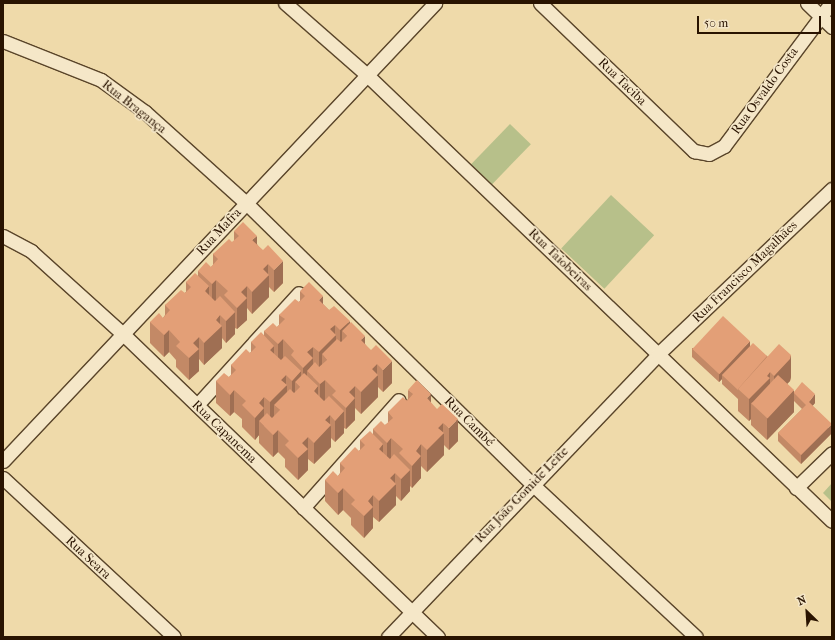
<!DOCTYPE html>
<meta charset="utf-8">
<style>
body{margin:0}
#map{position:relative;width:835px;height:640px;overflow:hidden;background:#efdaaa;font-family:"IM FELL French Canon",serif}
div>[style]{position:absolute}
[style*='--x']{left:calc(var(--x)*1px);top:calc(var(--y)*1px);width:calc(var(--w)*1px);rotate:calc(var(--a)*1deg)}
.green>*{inset:0;background:#b7c08a;transform-origin:0 0}
.roads{filter:drop-shadow(1px 0 #5a452a) drop-shadow(-1px 0 #5a452a) drop-shadow(0 1px #5a452a) drop-shadow(0 -1px #5a452a)}
.minor>*{height:13px;margin:-6.5px;padding:0 6.5px;transform-origin:6.5px;border-radius:6.5px;background:#f5e7c8}
.wall>*{inset:0;background:#c38966}
.shaded-wall>*{inset:0;background:#9f6f53}
.building>*{inset:0;background:#e39f77;transform-origin:0 0}
span{translate:-50% -50%;white-space:nowrap;text-align:center;line-height:1.15;-webkit-text-stroke:3.5px #f5e7c8;paint-order:stroke}
.street-label{font-size:13px;color:#291300}
.frame{position:absolute;inset:0;border:4px solid #291300;pointer-events:none}
.north{position:absolute;left:787px;top:592px;width:40px;height:40px;-webkit-text-stroke:3px #f5e7c8;paint-order:stroke;rotate:335deg;font-size:11px;font-weight:700;line-height:16px;text-align:center;color:#291300}
.north::after{content:'';display:block;margin:auto;width:14px;height:18px;background:#291300;clip-path:polygon(50% 0,100% 100%,50% 72%,0 100%)}
.scale{position:absolute;left:697px;top:16px;width:124px;height:18px;box-sizing:border-box;border:2px solid #291300;border-top:0;padding-left:5px;font-size:12px;line-height:14px;white-space:nowrap;color:#291300;-webkit-text-stroke:3px #f5e7c8;paint-order:stroke}
</style>
<div id="map">
<div class="green">
<div style="left:510px;top:124px;width:29px;height:56px;rotate:44deg"></div>
<div style="left:611px;top:195px;width:59px;height:73px;rotate:43deg"></div>
<div style="clip-path:polygon(832px 483px,832px 502px,823px 493px)"></div>
</div>
<div class="roads">
<div class="minor">
<div style="--x:285;--y:3;--w:109;--a:41.3"></div>
<div style="--x:367;--y:75;--w:644;--a:43.81"></div>
<div style="--x:540;--y:3;--w:214;--a:43.9"></div>
<div style="--x:694;--y:151;--w:15;--a:11"></div>
<div style="--x:709;--y:154;--w:17;--a:-28"></div>
<div style="--x:724;--y:146;--w:179;--a:-53.2"></div>
<div style="--x:807;--y:3;--w:35;--a:44"></div>
<div style="--x:3;--y:41;--w:105;--a:21.7"></div>
<div style="--x:101;--y:80;--w:54;--a:36"></div>
<div style="--x:145;--y:112;--w:136;--a:42"></div>
<div style="--x:246;--y:203;--w:401;--a:44.5"></div>
<div style="--x:532;--y:484;--w:224;--a:43"></div>
<div style="--x:3;--y:236;--w:32;--a:28"></div>
<div style="--x:31;--y:251;--w:124;--a:42.1"></div>
<div style="--x:123;--y:334;--w:437;--a:43.9"></div>
<div style="--x:197;--y:405;--w:151;--a:-47.7"></div>
<div style="--x:3;--y:461;--w:630;--a:-46.67"></div>
<div style="--x:3;--y:478;--w:233;--a:42.9"></div>
<div style="--x:796;--y:488;--w:50;--a:-44.2"></div>
<div style="--x:303;--y:508;--w:144;--a:-48.4"></div>
<div style="--x:388;--y:637;--w:391;--a:-46.3"></div>
<div style="--x:658;--y:354;--w:240;--a:-43.5"></div>
</div>
</div>
<div class="wall">
<div style="clip-path:polygon(234px 231px,257px 244px,283px 283px,274px 292px,269px 287px,269px 297px,252px 314px,247px 308px,247px 320px,237px 329px,235px 328px,235px 334px,226px 343px,222px 338px,222px 348px,204px 365px,199px 359px,199px 371px,189px 380px,176px 367px,176px 360px,169px 352px,164px 357px,150px 343px,150px 322px,163px 318px,165px 315px,165px 305px,186px 292px,186px 282px,198px 276px,198px 271px,211px 267px,213px 265px,213px 254px,234px 241px)"></div>
<div style="clip-path:polygon(300px 291px,323px 304px,329px 310px,350px 324px,365px 344px,392px 383px,383px 392px,378px 387px,378px 397px,361px 414px,355px 408px,355px 420px,346px 429px,344px 428px,344px 433px,335px 442px,331px 438px,331px 447px,314px 464px,308px 459px,308px 470px,298px 480px,285px 467px,285px 459px,278px 452px,273px 457px,259px 443px,259px 435px,255px 440px,242px 427px,242px 419px,234px 412px,230px 416px,216px 403px,216px 381px,229px 377px,231px 375px,231px 365px,251px 352px,251px 342px,264px 336px,264px 331px,277px 327px,279px 325px,279px 315px,300px 301px)"></div>
<div style="clip-path:polygon(750px 346px,767px 356px,791px 377px,790px 381px,787px 384px,794px 392px,815px 403px,812px 406px,832px 433px,801px 464px,778px 441px,778px 433px,802px 409px,794px 401px,794px 412px,767px 440px,751px 425px,751px 419px,749px 421px,738px 411px,738px 399px,722px 384px,722px 379px,719px 382px,692px 357px,692px 348px)"></div>
<div style="clip-path:polygon(408px 390px,431px 403px,458px 441px,449px 450px,444px 445px,444px 455px,427px 472px,421px 466px,421px 478px,412px 488px,410px 486px,410px 491px,401px 501px,396px 496px,396px 505px,379px 522px,373px 517px,373px 528px,364px 538px,351px 525px,351px 518px,343px 510px,338px 515px,325px 501px,325px 480px,338px 476px,340px 473px,340px 463px,360px 450px,360px 440px,373px 434px,373px 429px,385px 425px,388px 423px,388px 412px,408px 399px)"></div>
</div>
<div class="shaded-wall">
<div style="clip-path:polygon(257px 236px,257px 257px,252px 240px)"></div>
<div style="clip-path:polygon(283px 261px,283px 283px,274px 292px,274px 270px)"></div>
<div style="clip-path:polygon(268px 264px,268px 276px,269px 275px,269px 297px,252px 314px,252px 292px,263px 269px)"></div>
<div style="clip-path:polygon(216px 280px,216px 301px,212px 306px,212px 284px)"></div>
<div style="clip-path:polygon(209px 286px,209px 308px,205px 291px)"></div>
<div style="clip-path:polygon(247px 286px,247px 320px,237px 329px,237px 308px,241px 292px)"></div>
<div style="clip-path:polygon(323px 296px,323px 318px,319px 300px)"></div>
<div style="clip-path:polygon(235px 312px,235px 334px,226px 343px,226px 321px)"></div>
<div style="clip-path:polygon(220px 315px,220px 327px,222px 326px,222px 348px,204px 365px,204px 343px,216px 320px)"></div>
<div style="clip-path:polygon(350px 321px,350px 343px,347px 336px,342px 331px,342px 350px,340px 352px,340px 330px)"></div>
<div style="clip-path:polygon(335px 325px,335px 336px,336px 335px,336px 357px,327px 360px,322px 354px,322px 371px,319px 374px,319px 352px,330px 329px)"></div>
<div style="clip-path:polygon(169px 330px,169px 352px,164px 357px,164px 335px)"></div>
<div style="clip-path:polygon(365px 336px,365px 357px,361px 340px)"></div>
<div style="clip-path:polygon(199px 337px,199px 371px,189px 380px,189px 358px,193px 343px)"></div>
<div style="clip-path:polygon(283px 339px,283px 361px,278px 366px,278px 344px)"></div>
<div style="clip-path:polygon(750px 341px,750px 349px,722px 375px,722px 379px,719px 382px,719px 374px)"></div>
<div style="clip-path:polygon(274px 346px,274px 368px,270px 350px)"></div>
<div style="clip-path:polygon(313px 347px,313px 377px,307px 371px,307px 386px,303px 390px,303px 368px,307px 352px)"></div>
<div style="clip-path:polygon(791px 355px,791px 377px,790px 381px,774px 397px,774px 376px)"></div>
<div style="clip-path:polygon(392px 361px,392px 383px,383px 392px,383px 370px)"></div>
<div style="clip-path:polygon(377px 364px,377px 376px,378px 375px,378px 397px,361px 414px,361px 392px,372px 369px)"></div>
<div style="clip-path:polygon(301px 371px,301px 393px,300px 387px,295px 382px,295px 399px,292px 402px,292px 381px)"></div>
<div style="clip-path:polygon(770px 372px,770px 394px,751px 403px,751px 419px,749px 421px,749px 399px)"></div>
<div style="clip-path:polygon(286px 375px,286px 386px,287px 385px,287px 407px,280px 410px,274px 405px,274px 420px,270px 424px,270px 402px,281px 380px)"></div>
<div style="clip-path:polygon(325px 380px,325px 401px,320px 406px,320px 384px)"></div>
<div style="clip-path:polygon(318px 386px,318px 408px,314px 391px)"></div>
<div style="clip-path:polygon(355px 386px,355px 420px,346px 429px,346px 408px,349px 392px)"></div>
<div style="clip-path:polygon(234px 390px,234px 412px,230px 416px,230px 395px)"></div>
<div style="clip-path:polygon(794px 390px,794px 412px,767px 440px,767px 418px)"></div>
<div style="clip-path:polygon(431px 394px,431px 416px,427px 398px)"></div>
<div style="clip-path:polygon(815px 394px,815px 403px,809px 410px,809px 402px)"></div>
<div style="clip-path:polygon(264px 397px,264px 426px,259px 421px,259px 435px,255px 440px,255px 418px,259px 403px)"></div>
<div style="clip-path:polygon(344px 411px,344px 433px,335px 442px,335px 421px)"></div>
<div style="clip-path:polygon(330px 415px,330px 427px,331px 425px,331px 447px,314px 464px,314px 443px,325px 420px)"></div>
<div style="clip-path:polygon(458px 419px,458px 441px,449px 450px,449px 428px)"></div>
<div style="clip-path:polygon(443px 423px,443px 434px,444px 433px,444px 455px,427px 472px,427px 450px,438px 428px)"></div>
<div style="clip-path:polygon(832px 424px,832px 433px,801px 464px,801px 455px)"></div>
<div style="clip-path:polygon(278px 430px,278px 452px,273px 457px,273px 435px)"></div>
<div style="clip-path:polygon(308px 437px,308px 470px,298px 480px,298px 458px,302px 443px)"></div>
<div style="clip-path:polygon(391px 438px,391px 460px,387px 464px,387px 443px)"></div>
<div style="clip-path:polygon(383px 444px,383px 466px,379px 449px)"></div>
<div style="clip-path:polygon(421px 444px,421px 478px,412px 488px,412px 466px,416px 451px)"></div>
<div style="clip-path:polygon(410px 470px,410px 491px,401px 501px,401px 479px)"></div>
<div style="clip-path:polygon(395px 473px,395px 485px,396px 484px,396px 505px,379px 522px,379px 501px,390px 478px)"></div>
<div style="clip-path:polygon(343px 488px,343px 510px,338px 515px,338px 493px)"></div>
<div style="clip-path:polygon(373px 495px,373px 528px,364px 538px,364px 516px,368px 501px)"></div>
</div>
<div class="building">
<div style="clip-path:polygon(243px 222px,257px 236px,252px 240px,263px 250px,268px 245px,283px 261px,274px 270px,268px 264px,263px 269px,269px 275px,252px 292px,247px 286px,241px 292px,247px 298px,237px 308px,224px 295px,228px 291px,216px 280px,212px 284px,198px 271px,206px 262px,211px 267px,218px 259px,213px 254px,229px 239px,232px 242px,239px 236px,234px 231px)"></div>
<div style="clip-path:polygon(195px 273px,209px 286px,205px 291px,215px 301px,220px 296px,235px 312px,226px 321px,220px 315px,216px 320px,222px 326px,204px 343px,199px 337px,193px 343px,199px 349px,189px 358px,176px 346px,180px 342px,169px 330px,164px 335px,150px 322px,159px 313px,163px 318px,170px 310px,165px 305px,181px 290px,185px 293px,191px 287px,186px 282px)"></div>
<div style="clip-path:polygon(309px 282px,323px 296px,319px 300px,329px 310px,334px 306px,350px 321px,340px 330px,335px 325px,330px 329px,336px 335px,319px 352px,313px 347px,307px 352px,313px 358px,303px 368px,291px 355px,294px 351px,283px 339px,278px 344px,264px 331px,273px 323px,277px 327px,285px 319px,279px 315px,295px 299px,299px 302px,305px 296px,300px 291px)"></div>
<div style="left:723px;top:316px;width:37px;height:45px;rotate:43deg"></div>
<div style="clip-path:polygon(351px 322px,365px 336px,361px 340px,371px 350px,376px 345px,392px 361px,383px 370px,377px 364px,372px 369px,378px 375px,361px 392px,355px 386px,349px 392px,355px 398px,346px 408px,332px 395px,336px 391px,325px 380px,320px 384px,307px 371px,315px 362px,319px 367px,327px 360px,322px 354px,337px 339px,341px 342px,347px 336px,342px 331px)"></div>
<div style="clip-path:polygon(261px 332px,274px 346px,270px 350px,281px 360px,285px 356px,301px 371px,292px 381px,286px 375px,281px 380px,287px 385px,270px 402px,264px 397px,259px 403px,264px 408px,255px 418px,242px 405px,246px 401px,234px 390px,230px 395px,216px 381px,224px 373px,229px 377px,236px 370px,231px 365px,246px 349px,250px 353px,256px 347px,251px 342px)"></div>
<div style="clip-path:polygon(753px 343px,767px 356px,738px 389px,738px 390px,722px 375px)"></div>
<div style="clip-path:polygon(779px 344px,791px 355px,790px 359px,774px 376px,770px 372px,767px 376px,770px 378px,749px 399px,738px 389px)"></div>
<div style="clip-path:polygon(304px 373px,318px 386px,314px 391px,324px 401px,329px 396px,344px 411px,335px 421px,330px 415px,325px 420px,331px 425px,314px 443px,308px 437px,302px 443px,308px 449px,298px 458px,285px 445px,289px 441px,278px 430px,273px 435px,259px 421px,267px 413px,272px 418px,280px 410px,274px 405px,290px 389px,294px 393px,300px 387px,295px 382px)"></div>
<div style="left:778px;top:375px;width:22px;height:39px;rotate:43deg"></div>
<div style="clip-path:polygon(417px 380px,431px 394px,427px 398px,437px 409px,442px 404px,458px 419px,449px 428px,443px 423px,438px 428px,444px 433px,427px 450px,421px 444px,416px 451px,421px 456px,412px 466px,399px 453px,403px 449px,391px 438px,387px 443px,373px 429px,381px 421px,385px 425px,393px 418px,388px 412px,403px 397px,407px 401px,413px 394px,408px 390px)"></div>
<div style="clip-path:polygon(802px 382px,815px 394px,809px 402px,832px 424px,801px 455px,778px 433px,806px 405px,794px 393px,794px 392px)"></div>
<div style="clip-path:polygon(370px 431px,383px 444px,379px 449px,390px 459px,394px 454px,410px 470px,401px 479px,395px 473px,390px 478px,396px 484px,379px 501px,373px 495px,368px 501px,373px 507px,364px 516px,351px 504px,355px 500px,343px 488px,338px 493px,325px 480px,333px 471px,338px 476px,345px 468px,340px 463px,355px 447px,359px 451px,365px 445px,360px 440px)"></div>
</div>
<div class="street-label">
<span style="left:622px;top:82px;rotate:44deg">Rua Taciba</span>
<span style="left:765px;top:91px;rotate:-54deg">Rua Osvaldo Costa</span>
<span style="left:134px;top:107px;rotate:38deg">Rua Bragança</span>
<span style="left:219px;top:232px;rotate:-47deg">Rua Mafra</span>
<span style="left:560px;top:260px;rotate:44deg">Rua Taiobeiras</span>
<span style="left:745px;top:272px;rotate:-44deg">Rua Francisco Magalhães</span>
<span style="left:469px;top:422px;rotate:45deg">Rua Cambé</span>
<span style="left:224px;top:432px;rotate:44deg">Rua Capanema</span>
<span style="left:522px;top:495px;rotate:-46deg">Rua João Gomide Leite</span>
<span style="left:88px;top:558px;rotate:43deg">Rua Seara</span>
</div>
<div class="frame"></div>
<div class="north">N</div>
<div class="scale">50 m</div>
</div>
